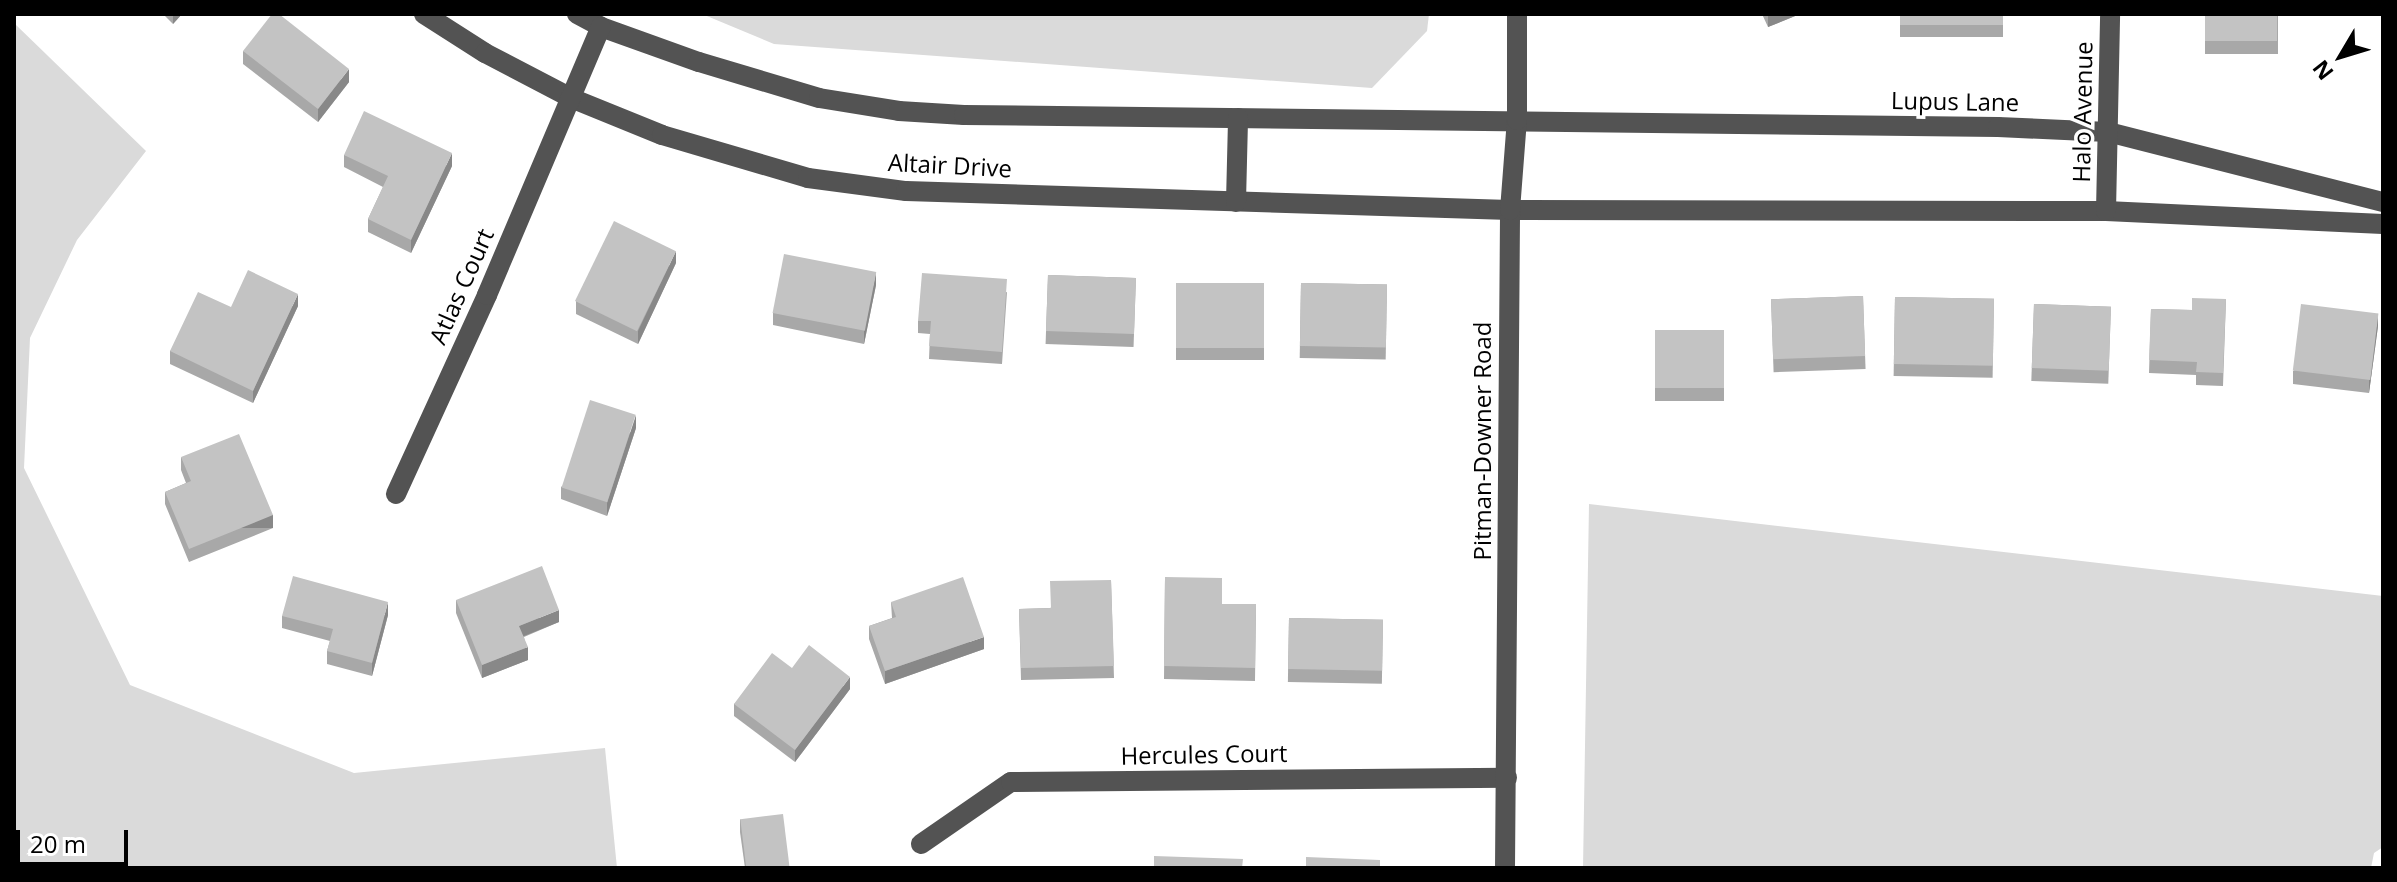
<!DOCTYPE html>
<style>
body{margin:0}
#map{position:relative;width:2397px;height:882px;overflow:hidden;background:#fff;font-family:"Open Sans",sans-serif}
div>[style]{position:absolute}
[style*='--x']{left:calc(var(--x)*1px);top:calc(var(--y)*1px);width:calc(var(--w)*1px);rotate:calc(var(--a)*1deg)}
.green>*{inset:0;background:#dadada}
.minor>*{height:20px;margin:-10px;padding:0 10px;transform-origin:10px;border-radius:10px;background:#535353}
.wall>*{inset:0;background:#a8a8a8;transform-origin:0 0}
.shaded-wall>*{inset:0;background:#888;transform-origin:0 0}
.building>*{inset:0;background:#c3c3c3;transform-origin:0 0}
span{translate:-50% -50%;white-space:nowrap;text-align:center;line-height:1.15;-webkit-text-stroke:7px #fff;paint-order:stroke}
.street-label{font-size:24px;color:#000}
.frame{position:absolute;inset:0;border:16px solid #000;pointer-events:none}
.north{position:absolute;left:2301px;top:16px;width:80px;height:80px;-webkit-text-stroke:6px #fff;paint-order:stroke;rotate:232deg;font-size:22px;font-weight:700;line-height:32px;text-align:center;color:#000}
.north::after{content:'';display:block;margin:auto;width:28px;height:36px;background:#000;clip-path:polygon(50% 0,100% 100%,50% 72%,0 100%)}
.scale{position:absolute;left:16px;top:830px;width:112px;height:36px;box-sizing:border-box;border:4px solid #000;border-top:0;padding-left:10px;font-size:24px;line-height:28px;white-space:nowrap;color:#000;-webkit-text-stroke:6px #fff;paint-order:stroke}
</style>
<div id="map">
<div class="green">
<div style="clip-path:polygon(702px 14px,1429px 14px,1427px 31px,1372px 88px,774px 44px)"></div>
<div style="clip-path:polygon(14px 23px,146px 151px,77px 240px,30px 338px,24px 468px,130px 685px,354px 773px,605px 748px,617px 868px,14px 868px)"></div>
<div style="clip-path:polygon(1589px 504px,2383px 596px,2383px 847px,2374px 853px,2371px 868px,1583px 868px)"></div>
</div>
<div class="minor">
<div style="--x:424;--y:14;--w:72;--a:32.6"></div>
<div style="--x:485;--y:53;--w:97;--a:27.6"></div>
<div style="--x:571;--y:98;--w:98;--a:22.1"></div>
<div style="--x:662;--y:135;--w:152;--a:16.4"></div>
<div style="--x:808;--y:178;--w:99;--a:7.6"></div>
<div style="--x:906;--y:191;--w:604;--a:1.8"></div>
<div style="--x:1510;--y:210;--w:596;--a:0.1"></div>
<div style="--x:2106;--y:211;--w:277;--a:2.7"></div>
<div style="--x:577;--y:14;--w:27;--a:28"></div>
<div style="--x:601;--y:27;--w:104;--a:19.7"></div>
<div style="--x:699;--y:62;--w:125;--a:16.7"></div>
<div style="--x:819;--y:98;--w:81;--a:9.2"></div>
<div style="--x:899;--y:111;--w:65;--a:3.5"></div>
<div style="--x:964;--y:115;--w:1034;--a:0.66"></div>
<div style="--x:1998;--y:127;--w:110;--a:2.6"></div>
<div style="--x:2108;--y:132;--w:284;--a:14.3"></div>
<div style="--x:1236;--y:202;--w:84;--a:-88.6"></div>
<div style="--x:2106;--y:211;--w:197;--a:-88.8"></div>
<div style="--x:396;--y:494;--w:219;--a:-65.4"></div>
<div style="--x:487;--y:295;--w:291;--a:-67"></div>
<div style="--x:921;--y:844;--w:109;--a:-34.6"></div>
<div style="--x:1011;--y:782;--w:496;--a:-0.5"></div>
<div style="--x:1505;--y:868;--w:658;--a:-89.56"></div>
<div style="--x:1510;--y:210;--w:90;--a:-85.6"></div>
<div style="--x:1517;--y:120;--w:106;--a:-90"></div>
</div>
<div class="wall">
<div style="clip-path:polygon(163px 14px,182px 14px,173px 24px)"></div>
<div style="clip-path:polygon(1762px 14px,1800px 14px,1768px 27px)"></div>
<div style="left:1900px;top:14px;width:103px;height:23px"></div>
<div style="left:2205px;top:14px;width:73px;height:40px"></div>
<div style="clip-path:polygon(243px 51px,349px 82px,318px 122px,243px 64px)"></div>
<div style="clip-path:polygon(344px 155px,452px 166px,411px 253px,368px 232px,368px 219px,383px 187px,344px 167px)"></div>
<div style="clip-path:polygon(676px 263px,638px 344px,576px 314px,576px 301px)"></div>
<div style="left:1048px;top:275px;width:88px;height:69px;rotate:2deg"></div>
<div style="left:1176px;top:283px;width:88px;height:77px"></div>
<div style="left:1301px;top:283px;width:86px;height:75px;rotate:1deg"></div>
<div style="clip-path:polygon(876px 285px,864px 344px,773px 325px,773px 313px)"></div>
<div style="clip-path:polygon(1007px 292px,1002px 364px,929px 359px,930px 334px,918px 333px,918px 321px)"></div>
<div style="left:1863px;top:296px;width:73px;height:92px;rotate:88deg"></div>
<div style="left:1895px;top:297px;width:99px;height:79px;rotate:1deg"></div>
<div style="clip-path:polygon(2226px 299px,2223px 386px,2196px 385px,2196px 375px,2149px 373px,2151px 309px,2192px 310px)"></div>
<div style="left:2034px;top:304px;width:77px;height:77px;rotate:2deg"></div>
<div style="clip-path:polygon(298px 306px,253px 403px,170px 364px,170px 351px,231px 307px)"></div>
<div style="clip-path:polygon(2378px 326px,2369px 393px,2293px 384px,2293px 371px)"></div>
<div style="left:1655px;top:330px;width:69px;height:71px"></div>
<div style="clip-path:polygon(636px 428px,607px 516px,561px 499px,561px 487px)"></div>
<div style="clip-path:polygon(181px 457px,273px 528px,189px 562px,165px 504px,165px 492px,186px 483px,181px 470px)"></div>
<div style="clip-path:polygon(1165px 577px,1222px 604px,1256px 604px,1255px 681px,1164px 679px)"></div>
<div style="clip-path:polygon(1111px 580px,1114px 678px,1021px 680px,1019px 609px,1050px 608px)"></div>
<div style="clip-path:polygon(456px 600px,559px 622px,524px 637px,528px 660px,482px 678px,456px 613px)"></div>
<div style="clip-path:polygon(891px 602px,984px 649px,885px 684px,869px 639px,869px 626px,892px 618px)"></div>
<div style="clip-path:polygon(388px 615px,372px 676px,327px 664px,327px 651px,330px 641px,282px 628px,282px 616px)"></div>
<div style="left:1289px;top:618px;width:94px;height:64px;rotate:1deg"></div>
<div style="clip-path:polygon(792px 668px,850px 689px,795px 762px,734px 716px,734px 704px)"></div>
<div style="clip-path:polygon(740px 819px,790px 868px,745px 868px,740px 832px)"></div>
</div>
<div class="shaded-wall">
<div style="clip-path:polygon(173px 14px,182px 14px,173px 24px)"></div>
<div style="clip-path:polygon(1770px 14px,1800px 14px,1768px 27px,1768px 15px)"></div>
<div style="clip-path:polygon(349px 69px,349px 82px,318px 122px,318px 109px)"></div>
<div style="clip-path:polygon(452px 153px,452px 166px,411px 253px,411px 240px)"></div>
<div style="clip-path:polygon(676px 251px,676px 263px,638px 344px,638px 331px)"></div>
<div style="clip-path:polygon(876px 272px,876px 285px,864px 344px,864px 331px)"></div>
<div style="clip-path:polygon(298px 294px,298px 306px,253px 403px,253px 391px)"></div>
<div style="clip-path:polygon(2378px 313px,2378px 326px,2369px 393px,2369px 381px)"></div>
<div style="clip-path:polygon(636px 415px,636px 428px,607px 516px,607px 503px)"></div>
<div style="left:273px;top:515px;width:13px;height:91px;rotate:90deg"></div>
<div style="clip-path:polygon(388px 602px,388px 615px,372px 676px,372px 663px)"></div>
<div style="clip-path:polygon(559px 610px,559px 622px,519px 638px,519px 626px)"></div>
<div style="clip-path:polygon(984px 637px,984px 649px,885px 684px,885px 671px)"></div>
<div style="clip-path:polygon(528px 647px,528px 660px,482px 678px,482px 665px)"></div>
<div style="clip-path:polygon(850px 677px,850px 689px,795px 762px,795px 750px)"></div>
</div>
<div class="building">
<div style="clip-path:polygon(272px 14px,279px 14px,349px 69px,318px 109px,243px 51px)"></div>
<div style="left:1900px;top:14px;width:103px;height:11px"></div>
<div style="left:2205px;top:14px;width:72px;height:27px"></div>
<div style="clip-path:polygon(364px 111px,452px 153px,411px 240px,368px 219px,388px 176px,344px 155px)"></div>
<div style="left:614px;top:221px;width:69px;height:89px;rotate:26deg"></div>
<div style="left:784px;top:254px;width:94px;height:60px;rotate:11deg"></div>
<div style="clip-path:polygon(248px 270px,298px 294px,253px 391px,170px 351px,198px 292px,231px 307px)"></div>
<div style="clip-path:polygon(922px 273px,1007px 279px,1002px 352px,929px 346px,931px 321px,918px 321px)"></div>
<div style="left:1048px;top:275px;width:88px;height:56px;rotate:2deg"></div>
<div style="left:1176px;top:283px;width:88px;height:65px"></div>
<div style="left:1301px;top:283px;width:86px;height:63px;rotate:1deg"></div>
<div style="left:1863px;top:296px;width:60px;height:92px;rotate:88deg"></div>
<div style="left:1895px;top:297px;width:99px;height:67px;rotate:1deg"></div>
<div style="clip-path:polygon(2192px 298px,2226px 299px,2223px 373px,2196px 372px,2197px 362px,2149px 360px,2151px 309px,2192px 310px)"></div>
<div style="left:2034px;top:304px;width:77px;height:64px;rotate:2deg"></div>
<div style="left:2301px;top:304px;width:78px;height:67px;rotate:7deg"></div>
<div style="left:1655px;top:330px;width:69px;height:58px"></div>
<div style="left:590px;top:400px;width:48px;height:92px;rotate:18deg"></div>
<div style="clip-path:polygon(239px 434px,273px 515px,189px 549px,165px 492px,191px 481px,181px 457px)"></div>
<div style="clip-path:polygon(542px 566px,559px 610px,519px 626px,528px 647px,482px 665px,456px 600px)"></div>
<div style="clip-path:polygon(293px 576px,388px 602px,372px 663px,327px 651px,333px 629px,282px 616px)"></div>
<div style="clip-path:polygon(963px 577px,984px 637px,885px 671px,869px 626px,896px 617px,891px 602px)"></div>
<div style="clip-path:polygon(1165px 577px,1222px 578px,1222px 604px,1256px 604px,1255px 668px,1164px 666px)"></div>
<div style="clip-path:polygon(1111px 580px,1114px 666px,1021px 668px,1019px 609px,1051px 608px,1050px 581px)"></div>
<div style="left:1289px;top:618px;width:94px;height:51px;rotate:1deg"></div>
<div style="clip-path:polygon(809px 645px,850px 677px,795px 750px,734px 704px,772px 653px,792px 668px)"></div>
<div style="left:783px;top:814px;width:54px;height:43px;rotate:83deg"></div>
<div style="clip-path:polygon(1154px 856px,1243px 859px,1242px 868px,1154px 868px)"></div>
<div style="clip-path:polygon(1306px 857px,1380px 860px,1380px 868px,1306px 868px)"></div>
</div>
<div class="street-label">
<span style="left:1955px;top:101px;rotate:1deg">Lupus Lane</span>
<span style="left:2082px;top:112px;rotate:-89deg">Halo Avenue</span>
<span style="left:950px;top:165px;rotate:3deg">Altair Drive</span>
<span style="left:461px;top:286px;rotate:-66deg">Atlas Court</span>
<span style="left:1482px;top:441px;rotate:-90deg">Pitman-Downer Road</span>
<span style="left:1204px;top:754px;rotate:-1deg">Hercules Court</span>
</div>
<div class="frame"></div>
<div class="north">N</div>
<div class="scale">20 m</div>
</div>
